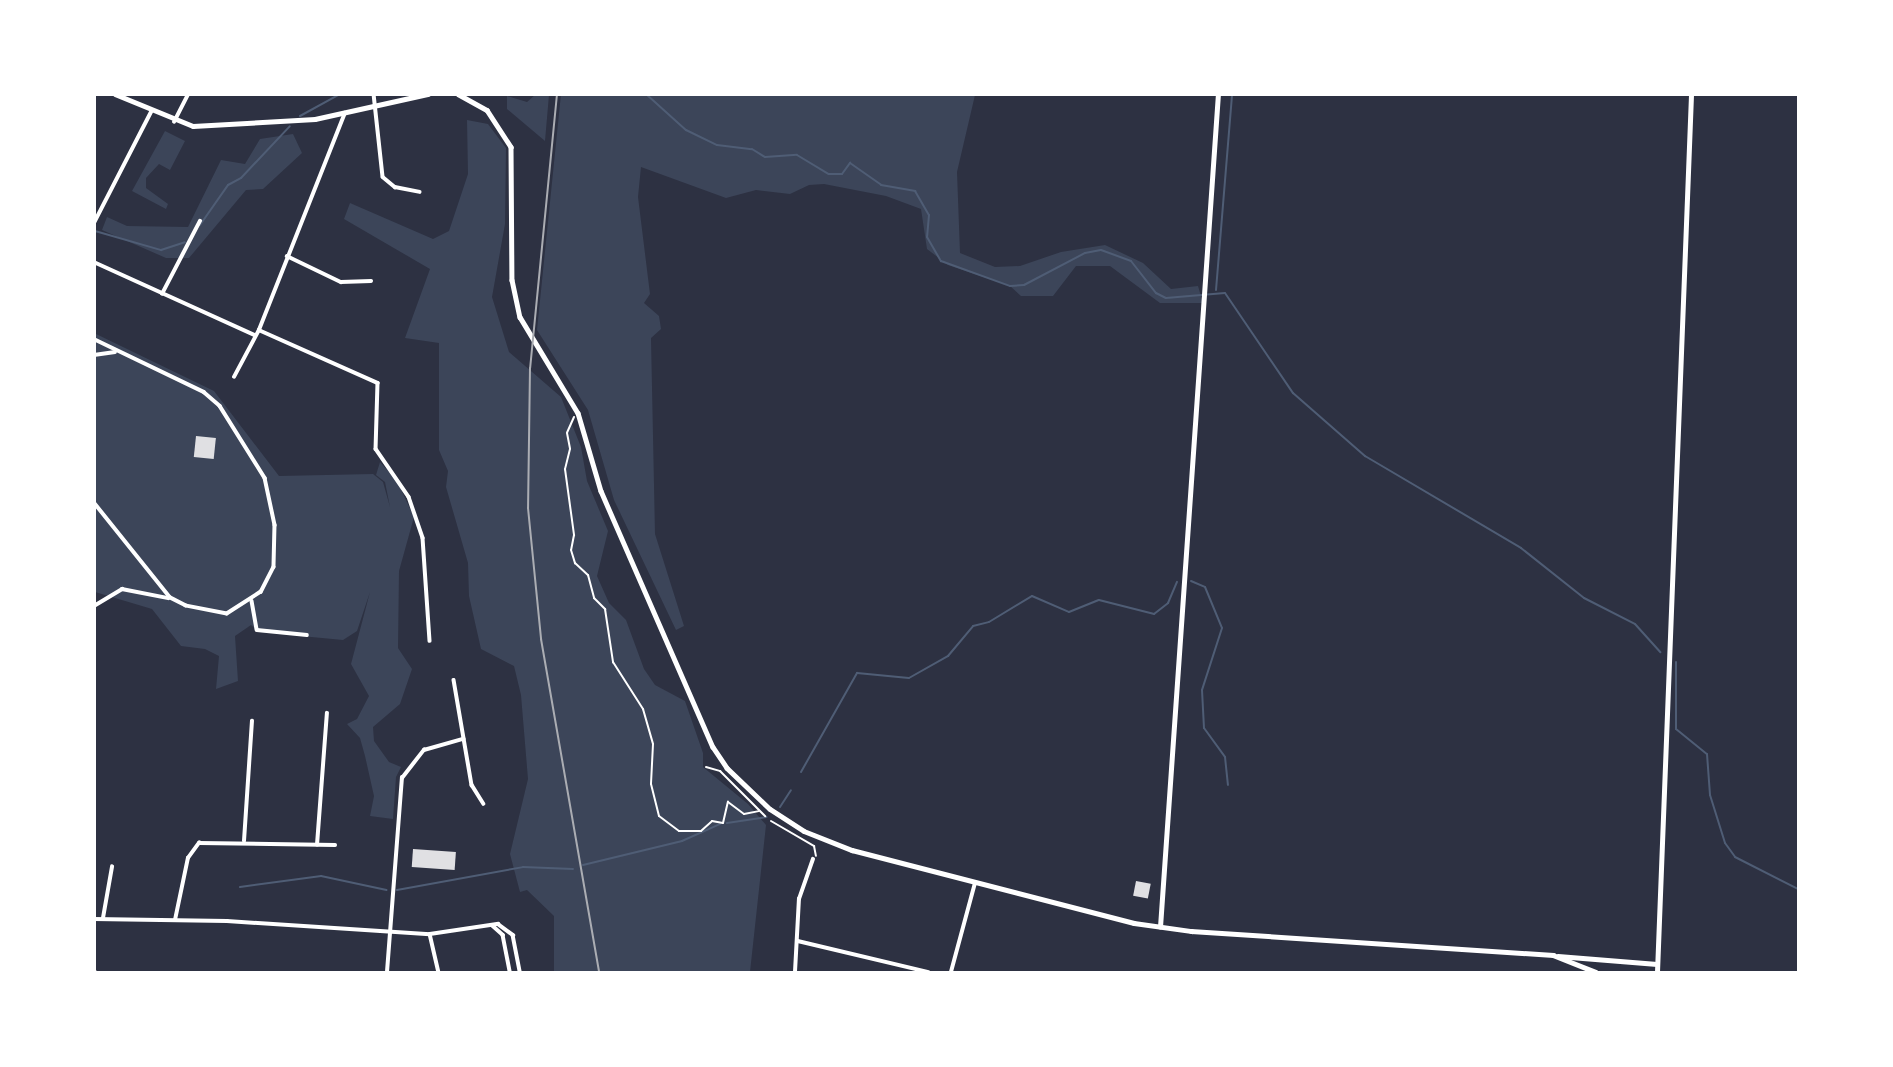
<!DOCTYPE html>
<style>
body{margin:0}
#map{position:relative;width:1893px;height:1067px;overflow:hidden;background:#2d3142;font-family:Merriweather,serif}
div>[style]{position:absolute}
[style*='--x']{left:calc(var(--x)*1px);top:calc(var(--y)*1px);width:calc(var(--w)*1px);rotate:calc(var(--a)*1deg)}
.green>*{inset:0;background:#3c4559}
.stream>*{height:2px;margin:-1px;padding:0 1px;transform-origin:1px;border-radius:1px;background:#4f5d75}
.building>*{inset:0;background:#e0e0e3;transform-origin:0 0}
.path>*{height:2px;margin:-1px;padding:0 1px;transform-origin:1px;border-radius:1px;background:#fff}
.minor>*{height:3.5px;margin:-1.75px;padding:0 1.75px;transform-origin:1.75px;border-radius:1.75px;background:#fff}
.tertiary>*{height:4.5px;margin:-2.25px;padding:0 2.25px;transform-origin:2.25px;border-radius:2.25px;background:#fff}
.secondary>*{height:4.5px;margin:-2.25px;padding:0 2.25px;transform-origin:2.25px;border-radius:2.25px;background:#fff}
.rail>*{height:2px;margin:-1px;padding:0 1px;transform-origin:1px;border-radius:1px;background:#abadb3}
span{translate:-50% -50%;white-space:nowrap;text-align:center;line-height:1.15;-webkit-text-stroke:7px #fff;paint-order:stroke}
.frame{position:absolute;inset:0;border:96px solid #fff;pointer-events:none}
</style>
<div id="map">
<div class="green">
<div style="clip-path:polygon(561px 94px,975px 95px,957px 172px,960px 253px,995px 267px,1020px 266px,1061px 252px,1105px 245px,1143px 263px,1171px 289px,1198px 286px,1203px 303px,1160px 303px,1110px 266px,1076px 266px,1053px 296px,1021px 296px,1010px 286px,948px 265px,927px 249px,921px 209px,886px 196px,824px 184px,809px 185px,790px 194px,756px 190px,726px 198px,641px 167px,638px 197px,650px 294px,644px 303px,659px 316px,661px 329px,651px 338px,655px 534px,684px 626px,676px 630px,614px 500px,588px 410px,537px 330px)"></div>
<div style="clip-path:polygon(535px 95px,549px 95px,545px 141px,507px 109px,507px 96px,527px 102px)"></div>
<div style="clip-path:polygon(467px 120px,488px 124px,506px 148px,505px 224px,492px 297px,509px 352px,561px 397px,581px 447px,587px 481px,608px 531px,597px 576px,609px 603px,626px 620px,644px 669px,655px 685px,685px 701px,703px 753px,703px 767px,748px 804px,766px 825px,750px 972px,554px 972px,554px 916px,527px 890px,520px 892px,510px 854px,528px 779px,521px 695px,514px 666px,481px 649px,469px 596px,468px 563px,446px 487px,448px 471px,439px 450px,439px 343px,405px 338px,430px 269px,344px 219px,350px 203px,433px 239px,449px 231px,468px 174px)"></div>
<div style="clip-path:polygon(165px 131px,185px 141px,170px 170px,159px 164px,146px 178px,146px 188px,168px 204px,166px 209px,132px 191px)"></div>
<div style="clip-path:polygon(293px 134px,302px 153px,263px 189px,246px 190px,189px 258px,166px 258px,102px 230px,107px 217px,127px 226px,188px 227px,221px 160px,245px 164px,260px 139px)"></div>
<div style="clip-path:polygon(94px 333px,214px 391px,279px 476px,373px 474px,383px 482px,390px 507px,385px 482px,376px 475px,380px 462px,397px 481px,414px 517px,399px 571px,398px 648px,412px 669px,400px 704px,373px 727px,374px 741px,389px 762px,401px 767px,396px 777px,393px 819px,370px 816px,374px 796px,365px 756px,360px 738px,347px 724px,357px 719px,369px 696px,351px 664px,370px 592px,357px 631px,343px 640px,259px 632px,251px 625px,235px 636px,238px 681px,216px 689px,219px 656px,205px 649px,181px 646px,152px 609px,95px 592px)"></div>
</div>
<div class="stream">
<div style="--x:646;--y:94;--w:54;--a:42"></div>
<div style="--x:686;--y:130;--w:34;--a:26"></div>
<div style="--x:717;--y:145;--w:35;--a:7"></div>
<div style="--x:752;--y:149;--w:15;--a:32"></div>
<div style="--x:765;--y:157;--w:32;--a:-4"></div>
<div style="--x:797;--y:155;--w:37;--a:31"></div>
<div style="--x:829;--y:174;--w:13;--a:0"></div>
<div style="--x:842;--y:174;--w:14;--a:-54"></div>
<div style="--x:850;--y:163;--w:38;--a:35"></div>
<div style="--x:881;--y:185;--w:35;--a:10"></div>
<div style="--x:915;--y:191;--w:28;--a:60"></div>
<div style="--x:929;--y:215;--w:22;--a:95"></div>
<div style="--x:927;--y:237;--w:28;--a:60"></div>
<div style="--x:941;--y:261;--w:73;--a:19.9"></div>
<div style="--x:1010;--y:286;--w:14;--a:-4"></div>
<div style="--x:1024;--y:285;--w:69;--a:-27.7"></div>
<div style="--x:1085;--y:253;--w:16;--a:-11"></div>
<div style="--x:1101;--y:250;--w:32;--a:20"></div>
<div style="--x:1131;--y:261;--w:41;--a:52"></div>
<div style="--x:1156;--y:293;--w:11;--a:27"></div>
<div style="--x:1166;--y:298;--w:59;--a:-4.8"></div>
<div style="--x:1225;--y:293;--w:121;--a:55.8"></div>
<div style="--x:1293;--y:393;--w:96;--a:41.2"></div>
<div style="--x:1365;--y:456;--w:181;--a:30.5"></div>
<div style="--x:1521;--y:548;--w:80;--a:38.4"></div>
<div style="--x:1584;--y:598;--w:57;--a:27"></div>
<div style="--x:1635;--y:624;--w:38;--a:48"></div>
<div style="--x:300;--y:116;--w:46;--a:-28.8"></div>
<div style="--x:200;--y:225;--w:49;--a:-55"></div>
<div style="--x:228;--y:185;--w:15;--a:-28"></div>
<div style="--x:241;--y:178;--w:71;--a:-46.7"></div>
<div style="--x:95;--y:231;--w:69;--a:16.1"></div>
<div style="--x:161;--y:250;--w:25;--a:-18"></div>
<div style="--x:1216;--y:290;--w:197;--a:-85.3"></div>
<div style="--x:1191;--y:581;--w:15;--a:23"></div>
<div style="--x:1205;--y:587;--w:44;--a:67.5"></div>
<div style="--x:1222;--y:628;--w:65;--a:107.9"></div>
<div style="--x:1202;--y:690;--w:38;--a:87"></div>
<div style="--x:1204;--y:728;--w:36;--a:54"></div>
<div style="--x:1225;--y:757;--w:28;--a:84"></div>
<div style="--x:1676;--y:662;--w:67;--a:90"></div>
<div style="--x:1676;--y:729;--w:40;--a:39"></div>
<div style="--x:1707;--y:754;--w:41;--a:85.8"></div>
<div style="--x:1710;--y:795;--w:50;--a:72.6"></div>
<div style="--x:1725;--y:843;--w:17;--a:54"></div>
<div style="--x:1735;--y:857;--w:71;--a:26.9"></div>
<div style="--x:801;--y:772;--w:114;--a:-60.5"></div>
<div style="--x:857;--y:673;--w:52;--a:5.5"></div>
<div style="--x:909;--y:678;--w:45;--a:-29.4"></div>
<div style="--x:948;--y:656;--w:39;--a:-50"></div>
<div style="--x:973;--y:626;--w:16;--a:-14"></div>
<div style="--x:989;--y:622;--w:50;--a:-31.2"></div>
<div style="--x:1032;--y:596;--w:40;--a:23.4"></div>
<div style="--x:1069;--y:612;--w:32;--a:-22"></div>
<div style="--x:1099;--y:600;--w:57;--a:14.3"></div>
<div style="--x:1154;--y:614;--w:18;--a:-38"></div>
<div style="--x:1168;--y:603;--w:23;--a:-67"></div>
<div style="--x:780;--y:807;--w:20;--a:-57"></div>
<div style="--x:727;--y:823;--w:40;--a:-8.5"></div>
<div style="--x:583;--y:865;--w:102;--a:-13.6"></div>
<div style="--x:682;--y:841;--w:42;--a:-24.1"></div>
<div style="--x:240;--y:887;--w:82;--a:-7.7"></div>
<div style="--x:321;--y:876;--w:67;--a:12"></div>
<div style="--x:397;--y:890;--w:128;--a:-10.3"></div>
<div style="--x:523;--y:867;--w:50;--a:2.3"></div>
</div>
<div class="building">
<div style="left:196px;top:436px;width:20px;height:21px;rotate:6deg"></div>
<div style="left:413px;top:849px;width:43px;height:18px;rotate:4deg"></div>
<div style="left:1136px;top:881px;width:15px;height:15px;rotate:11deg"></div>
</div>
<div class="path">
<div style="--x:574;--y:417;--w:17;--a:114"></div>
<div style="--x:567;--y:433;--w:16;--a:79"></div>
<div style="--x:570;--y:449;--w:21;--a:104"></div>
<div style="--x:565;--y:469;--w:67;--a:82.2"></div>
<div style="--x:574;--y:535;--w:15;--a:101"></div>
<div style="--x:571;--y:550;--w:14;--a:73"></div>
<div style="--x:575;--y:563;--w:18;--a:43"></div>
<div style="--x:588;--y:575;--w:24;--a:75"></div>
<div style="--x:594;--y:598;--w:16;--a:45"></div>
<div style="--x:605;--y:609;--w:54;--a:81.4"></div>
<div style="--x:613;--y:662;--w:56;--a:57.4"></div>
<div style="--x:643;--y:709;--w:36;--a:74"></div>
<div style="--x:653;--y:744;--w:40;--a:92.9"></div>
<div style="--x:651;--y:784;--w:33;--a:76"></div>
<div style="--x:659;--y:816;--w:25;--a:37"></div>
<div style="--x:679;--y:831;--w:22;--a:0"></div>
<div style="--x:701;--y:831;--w:15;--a:-42"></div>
<div style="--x:712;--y:821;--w:11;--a:10"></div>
<div style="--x:723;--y:823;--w:22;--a:-77"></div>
<div style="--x:728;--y:802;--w:20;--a:37"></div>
<div style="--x:744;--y:814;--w:15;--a:-11"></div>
<div style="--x:706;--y:767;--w:15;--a:16"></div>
<div style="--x:720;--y:771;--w:64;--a:45"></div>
<div style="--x:771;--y:821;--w:50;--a:30.2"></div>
<div style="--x:814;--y:846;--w:10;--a:79"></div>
</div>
<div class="minor">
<div style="--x:374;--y:94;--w:83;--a:83.8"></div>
<div style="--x:383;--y:177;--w:16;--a:40"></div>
<div style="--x:395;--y:187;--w:25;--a:11"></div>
<div style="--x:174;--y:122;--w:31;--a:-63"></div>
<div style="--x:94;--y:223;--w:125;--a:-62.8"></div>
<div style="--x:287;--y:256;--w:60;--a:25.7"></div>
<div style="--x:341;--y:282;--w:30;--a:-2"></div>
<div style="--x:94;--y:262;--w:177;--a:24.4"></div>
<div style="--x:162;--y:294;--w:82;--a:-62.5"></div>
<div style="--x:259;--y:330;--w:130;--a:24"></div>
<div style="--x:378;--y:383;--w:66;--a:91.7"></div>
<div style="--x:376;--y:449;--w:58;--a:55.5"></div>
<div style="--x:409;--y:497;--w:43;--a:71.1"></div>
<div style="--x:423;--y:538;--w:103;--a:86.1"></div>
<div style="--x:94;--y:339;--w:122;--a:25.7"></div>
<div style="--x:204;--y:392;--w:21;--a:41"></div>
<div style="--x:220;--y:406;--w:85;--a:58"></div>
<div style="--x:265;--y:478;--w:48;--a:78"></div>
<div style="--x:275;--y:525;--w:42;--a:91.4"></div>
<div style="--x:274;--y:567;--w:28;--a:117"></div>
<div style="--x:261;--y:592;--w:40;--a:147.1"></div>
<div style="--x:227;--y:614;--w:42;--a:-169"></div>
<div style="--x:186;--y:606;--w:18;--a:-153"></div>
<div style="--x:170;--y:598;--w:122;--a:-128.7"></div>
<div style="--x:94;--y:355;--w:21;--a:-8"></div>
<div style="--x:234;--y:377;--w:53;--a:-62"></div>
<div style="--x:259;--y:330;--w:233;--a:-68.4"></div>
<div style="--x:252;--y:601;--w:29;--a:80"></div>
<div style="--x:257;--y:630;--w:50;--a:5.7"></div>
<div style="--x:94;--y:606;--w:33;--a:-31"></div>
<div style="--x:122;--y:589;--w:47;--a:11.1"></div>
<div style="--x:454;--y:680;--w:107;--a:80.3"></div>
<div style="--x:472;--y:785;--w:22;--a:58"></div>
<div style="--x:244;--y:841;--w:120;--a:-86.2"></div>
<div style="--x:317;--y:845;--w:132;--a:-85.7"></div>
<div style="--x:103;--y:918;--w:52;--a:-80"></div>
<div style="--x:94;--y:919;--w:133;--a:0.9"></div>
<div style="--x:227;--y:921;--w:203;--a:3.7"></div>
<div style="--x:430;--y:934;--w:69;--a:-8.4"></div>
<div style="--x:498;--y:924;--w:19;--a:36"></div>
<div style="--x:513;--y:935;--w:38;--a:79"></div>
<div style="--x:175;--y:920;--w:63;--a:-78.2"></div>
<div style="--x:188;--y:858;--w:19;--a:-54"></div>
<div style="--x:199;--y:843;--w:136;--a:0.8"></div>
<div style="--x:492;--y:925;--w:15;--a:42"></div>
<div style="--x:503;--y:935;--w:38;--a:79"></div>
<div style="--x:430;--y:934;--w:39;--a:77"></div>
<div style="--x:798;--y:941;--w:134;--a:13.4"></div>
<div style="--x:387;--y:972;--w:195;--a:-85.6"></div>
<div style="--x:402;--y:778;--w:36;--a:-52"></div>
<div style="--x:424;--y:750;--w:41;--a:-15.8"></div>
<div style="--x:795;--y:972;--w:73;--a:-86.9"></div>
<div style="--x:799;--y:899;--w:42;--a:-70.7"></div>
<div style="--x:951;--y:972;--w:92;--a:-74.9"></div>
</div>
<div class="tertiary">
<div style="--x:1160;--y:927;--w:835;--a:-86.02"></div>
<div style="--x:1558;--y:956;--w:99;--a:4.6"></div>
<div style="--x:94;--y:972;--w:1;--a:0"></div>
<div style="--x:1657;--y:972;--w:879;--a:-87.78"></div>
</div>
<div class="secondary">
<div style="--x:115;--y:94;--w:84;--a:22.3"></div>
<div style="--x:193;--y:126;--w:122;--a:-3.3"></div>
<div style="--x:315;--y:119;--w:116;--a:-12.5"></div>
<div style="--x:458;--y:94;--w:33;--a:29"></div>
<div style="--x:487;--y:110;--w:44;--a:57"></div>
<div style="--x:511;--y:147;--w:133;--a:89.6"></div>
<div style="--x:512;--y:280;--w:38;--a:78"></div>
<div style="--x:520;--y:317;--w:112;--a:58.9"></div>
<div style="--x:578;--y:413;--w:81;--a:73.6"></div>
<div style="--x:601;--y:491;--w:279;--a:66.4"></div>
<div style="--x:713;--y:747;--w:25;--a:56"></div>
<div style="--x:727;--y:768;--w:59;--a:43.6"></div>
<div style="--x:770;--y:809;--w:40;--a:32.9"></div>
<div style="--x:804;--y:831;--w:52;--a:21.6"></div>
<div style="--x:852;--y:850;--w:291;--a:14.5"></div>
<div style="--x:1134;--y:923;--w:58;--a:8"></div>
<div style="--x:1191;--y:931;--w:363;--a:3.8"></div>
<div style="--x:1553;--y:955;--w:46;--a:21.6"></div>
</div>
<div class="rail">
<div style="--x:557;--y:94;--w:275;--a:95.6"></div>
<div style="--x:530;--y:368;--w:140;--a:90.8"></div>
<div style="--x:528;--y:508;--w:132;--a:84.3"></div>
<div style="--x:541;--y:639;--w:338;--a:80.1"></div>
</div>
<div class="frame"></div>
</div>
